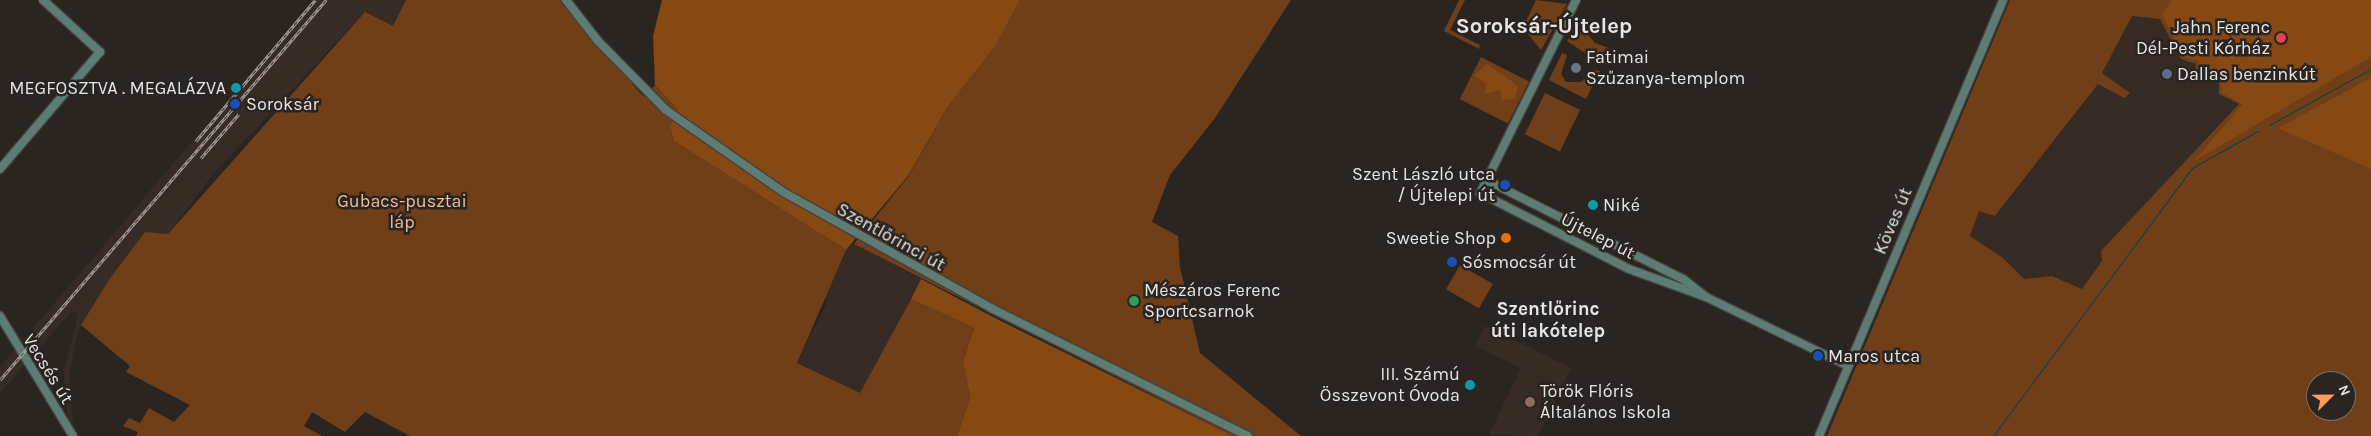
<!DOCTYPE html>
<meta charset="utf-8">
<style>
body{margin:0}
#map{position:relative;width:2371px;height:436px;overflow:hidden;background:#2b2522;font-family:Karla,sans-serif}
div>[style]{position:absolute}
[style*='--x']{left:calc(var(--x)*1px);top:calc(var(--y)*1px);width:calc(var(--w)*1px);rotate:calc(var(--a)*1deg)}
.built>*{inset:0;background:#372c25}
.green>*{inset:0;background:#713f17;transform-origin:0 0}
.forest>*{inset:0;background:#874914}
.stream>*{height:1px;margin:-0.5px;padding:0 0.5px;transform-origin:0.5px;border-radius:0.5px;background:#00434f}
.roads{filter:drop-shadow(1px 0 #46413f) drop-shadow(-1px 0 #46413f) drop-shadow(0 1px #46413f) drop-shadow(0 -1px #46413f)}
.secondary>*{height:8px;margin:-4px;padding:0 4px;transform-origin:4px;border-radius:4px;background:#5d7c73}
.rail>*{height:3px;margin-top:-1.5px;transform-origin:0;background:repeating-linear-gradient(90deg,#2b2522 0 4px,#a5a19e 0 8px);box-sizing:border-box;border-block:1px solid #a5a19e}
.dots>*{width:14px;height:14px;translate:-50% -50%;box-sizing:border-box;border:2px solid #2b2522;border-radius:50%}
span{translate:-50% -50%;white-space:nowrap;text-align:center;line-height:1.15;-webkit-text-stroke:5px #2b2522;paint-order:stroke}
.poi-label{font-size:18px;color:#e8e4e2}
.right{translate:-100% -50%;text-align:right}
.left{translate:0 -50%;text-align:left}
.park-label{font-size:18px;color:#f3bc96}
.street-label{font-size:18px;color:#e8e4e2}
.neighbourhood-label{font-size:19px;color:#e8e4e2;font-weight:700}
.district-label{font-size:22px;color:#e8e4e2;font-weight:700}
.north{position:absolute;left:2306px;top:371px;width:50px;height:50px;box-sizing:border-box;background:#2b2522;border:1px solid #77716f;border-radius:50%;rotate:67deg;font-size:14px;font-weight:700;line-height:20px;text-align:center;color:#e8e4e2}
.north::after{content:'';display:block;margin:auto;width:18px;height:22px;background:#ff9b5a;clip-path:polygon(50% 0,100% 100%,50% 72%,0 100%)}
</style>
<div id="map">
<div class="built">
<div style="clip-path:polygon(313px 0,406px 0,394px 26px,364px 13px,214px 173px,168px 234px,145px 233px,78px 330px,69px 375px,73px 424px,67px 415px,64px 372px,78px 315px,73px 310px,0 393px,0 367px)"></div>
<div style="clip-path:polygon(2132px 16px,2160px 19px,2196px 63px,2194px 73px,2219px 82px,2239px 104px,2102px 251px,2102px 261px,2082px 289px,2052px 276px,2024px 279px,2003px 258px,1970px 236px,1979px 210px,1996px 216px,2098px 84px,2124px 98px,2130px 93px,2102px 73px)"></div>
<div style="clip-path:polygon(854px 244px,921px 279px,860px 394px,797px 363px,828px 301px,822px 298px,846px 250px)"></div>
<div style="clip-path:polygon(1485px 326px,1571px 368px,1538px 436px,1489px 435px,1521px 368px,1475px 346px)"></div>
</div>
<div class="green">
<div style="clip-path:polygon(406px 0,563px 0,641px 94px,646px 97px,655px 85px,677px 109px,670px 127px,674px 141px,846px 250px,797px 363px,860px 393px,911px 299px,974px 328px,963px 361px,970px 397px,957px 436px,410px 436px,365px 412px,345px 432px,312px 412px,304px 426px,322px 436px,136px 436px,138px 432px,123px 426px,129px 418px,140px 423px,149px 408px,174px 422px,190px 405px,126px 372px,130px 366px,81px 325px,111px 277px,145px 232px,168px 234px,365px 12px,393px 26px)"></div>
<div style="clip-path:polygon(1020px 0,1291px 0,1215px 118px,1170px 175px,1152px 222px,1178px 236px,1180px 267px,1200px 353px,1301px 436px,1233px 436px,854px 244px,908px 177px,947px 108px,996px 45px)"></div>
<div style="clip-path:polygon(1459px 0,1465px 0,1450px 30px,1480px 45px,1479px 49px,1444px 31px)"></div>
<div style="clip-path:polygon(1536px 0,1567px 4px,1541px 50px,1523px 28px)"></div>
<div style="clip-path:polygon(evenodd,2010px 0,2171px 0,2191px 12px,2371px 0,2371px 436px,1827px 436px,2010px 0,2132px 16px,2160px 19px,2181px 59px,2196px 64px,2194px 73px,2219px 82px,2219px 94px,2239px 104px,2101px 251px,2102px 261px,2082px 289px,2052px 276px,2024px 279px,2003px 258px,1970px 236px,1979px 211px,1995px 216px,2098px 84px,2124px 98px,2130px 93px,2102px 73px,2132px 16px,2010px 0,2316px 381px,2346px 381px,2346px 411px,2316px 411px,2316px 381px)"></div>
<div style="clip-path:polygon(1579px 18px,1586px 22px,1583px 29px,1595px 43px,1611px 49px,1603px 65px,1567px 41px)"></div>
<div style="clip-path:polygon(1562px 53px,1567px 55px,1561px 74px,1566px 82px,1581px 82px,1593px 70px,1600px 71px,1586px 99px,1549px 80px)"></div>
<div style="left:1481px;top:57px;width:54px;height:47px;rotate:27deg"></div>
<div style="left:1545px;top:93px;width:39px;height:46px;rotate:26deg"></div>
<div style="left:1460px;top:265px;width:38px;height:28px;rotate:30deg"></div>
</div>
<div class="forest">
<div style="clip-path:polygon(662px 0,1020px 0,996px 45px,947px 108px,908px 176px,846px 250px,674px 141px,670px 127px,677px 109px,655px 85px,653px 36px)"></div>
<div style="clip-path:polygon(2172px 0,2371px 0,2371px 57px,2194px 161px,2243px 104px,2222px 93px,2221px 81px,2197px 72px,2199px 61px,2183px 57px,2162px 14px)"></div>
<div style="clip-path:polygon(1487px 64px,1518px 86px,1515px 99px,1502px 100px,1500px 90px,1485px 94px,1486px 84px,1474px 75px)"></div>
<div style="clip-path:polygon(2371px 78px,2371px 169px,2278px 128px)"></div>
<div style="clip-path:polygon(921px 279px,997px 319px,1233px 436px,957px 436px,970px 397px,963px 361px,974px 328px,911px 299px)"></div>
</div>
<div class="stream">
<div style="--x:2269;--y:125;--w:116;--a:-28.8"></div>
<div style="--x:1993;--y:436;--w:334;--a:-53.4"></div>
<div style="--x:2192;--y:168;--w:76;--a:-29.3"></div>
</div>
<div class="roads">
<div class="secondary">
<div style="--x:566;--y:0;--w:52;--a:52"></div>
<div style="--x:598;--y:41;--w:97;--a:45.4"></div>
<div style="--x:666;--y:110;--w:143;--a:35"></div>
<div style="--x:783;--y:192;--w:240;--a:29.1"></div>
<div style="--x:993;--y:309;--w:285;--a:26.5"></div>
<div style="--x:1576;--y:0;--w:216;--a:116.4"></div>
<div style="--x:1480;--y:193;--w:167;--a:27"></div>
<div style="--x:1629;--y:269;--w:82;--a:20"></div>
<div style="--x:1706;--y:297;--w:158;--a:25.9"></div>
<div style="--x:0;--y:169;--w:154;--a:-49.5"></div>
<div style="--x:100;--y:52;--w:77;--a:-137.6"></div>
<div style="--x:1486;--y:180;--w:220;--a:26.7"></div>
<div style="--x:1683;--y:279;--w:28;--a:38"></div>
<div style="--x:0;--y:316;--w:140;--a:58.7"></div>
<div style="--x:1819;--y:436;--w:473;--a:-67.1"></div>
</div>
</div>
<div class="rail">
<div style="--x:196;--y:141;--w:185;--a:-49.8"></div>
<div style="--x:201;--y:158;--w:58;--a:-49.2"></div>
<div style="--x:0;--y:380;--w:501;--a:-49.37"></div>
</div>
<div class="dots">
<div style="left:2281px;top:38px;background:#e0444e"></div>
<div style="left:1576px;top:68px;background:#6b7280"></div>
<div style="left:2167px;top:74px;background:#5c6f8a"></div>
<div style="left:236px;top:88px;background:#0f9aa8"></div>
<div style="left:235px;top:104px;background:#1a4fb4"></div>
<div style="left:1505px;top:185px;background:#1a4fb4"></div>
<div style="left:1593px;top:205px;background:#0f9aa8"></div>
<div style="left:1506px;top:238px;background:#e8710a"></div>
<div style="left:1452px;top:262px;background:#1a4fb4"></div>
<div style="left:1134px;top:301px;background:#2e9e5b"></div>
<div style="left:1818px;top:356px;background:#1a4fb4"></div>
<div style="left:1470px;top:385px;background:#0f9aa8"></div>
<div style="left:1530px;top:402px;background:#8d6e63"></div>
</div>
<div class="poi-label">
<span class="right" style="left:2270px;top:38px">Jahn Ferenc<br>Dél-Pesti Kórház</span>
<span class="left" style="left:1586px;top:68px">Fatimai<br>Szűzanya-templom</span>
<span class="left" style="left:2177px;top:74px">Dallas benzinkút</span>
<span class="right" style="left:226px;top:88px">MEGFOSZTVA . MEGALÁZVA</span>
<span class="left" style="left:246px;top:104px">Soroksár</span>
<span class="right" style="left:1495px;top:185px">Szent László utca<br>/ Újtelepi út</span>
<span class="left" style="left:1603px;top:205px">Niké</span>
<span class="right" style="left:1496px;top:238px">Sweetie Shop</span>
<span class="left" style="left:1462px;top:262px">Sósmocsár út</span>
<span class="left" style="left:1144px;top:301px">Mészáros Ferenc<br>Sportcsarnok</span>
<span class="left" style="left:1828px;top:356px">Maros utca</span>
<span class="right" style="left:1460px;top:385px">III. Számú<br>Összevont Óvoda</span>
<span class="left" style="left:1540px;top:402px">Török Flóris<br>Általános Iskola</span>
</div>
<div class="park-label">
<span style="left:402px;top:212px">Gubacs-pusztai<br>láp</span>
</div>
<div class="street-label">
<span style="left:1893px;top:221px;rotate:-67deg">Köves út</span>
<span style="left:1598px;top:236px;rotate:27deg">Újtelep út</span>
<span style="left:891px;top:237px;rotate:29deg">Szentlőrinci út</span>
<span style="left:48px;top:369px;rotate:58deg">Vecsés út</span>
</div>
<div class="neighbourhood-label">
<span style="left:1548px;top:321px">Szentlőrinc<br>úti lakótelep</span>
</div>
<div class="district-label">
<span style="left:1544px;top:27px">Soroksár-Újtelep</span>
</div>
<div class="north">N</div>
</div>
